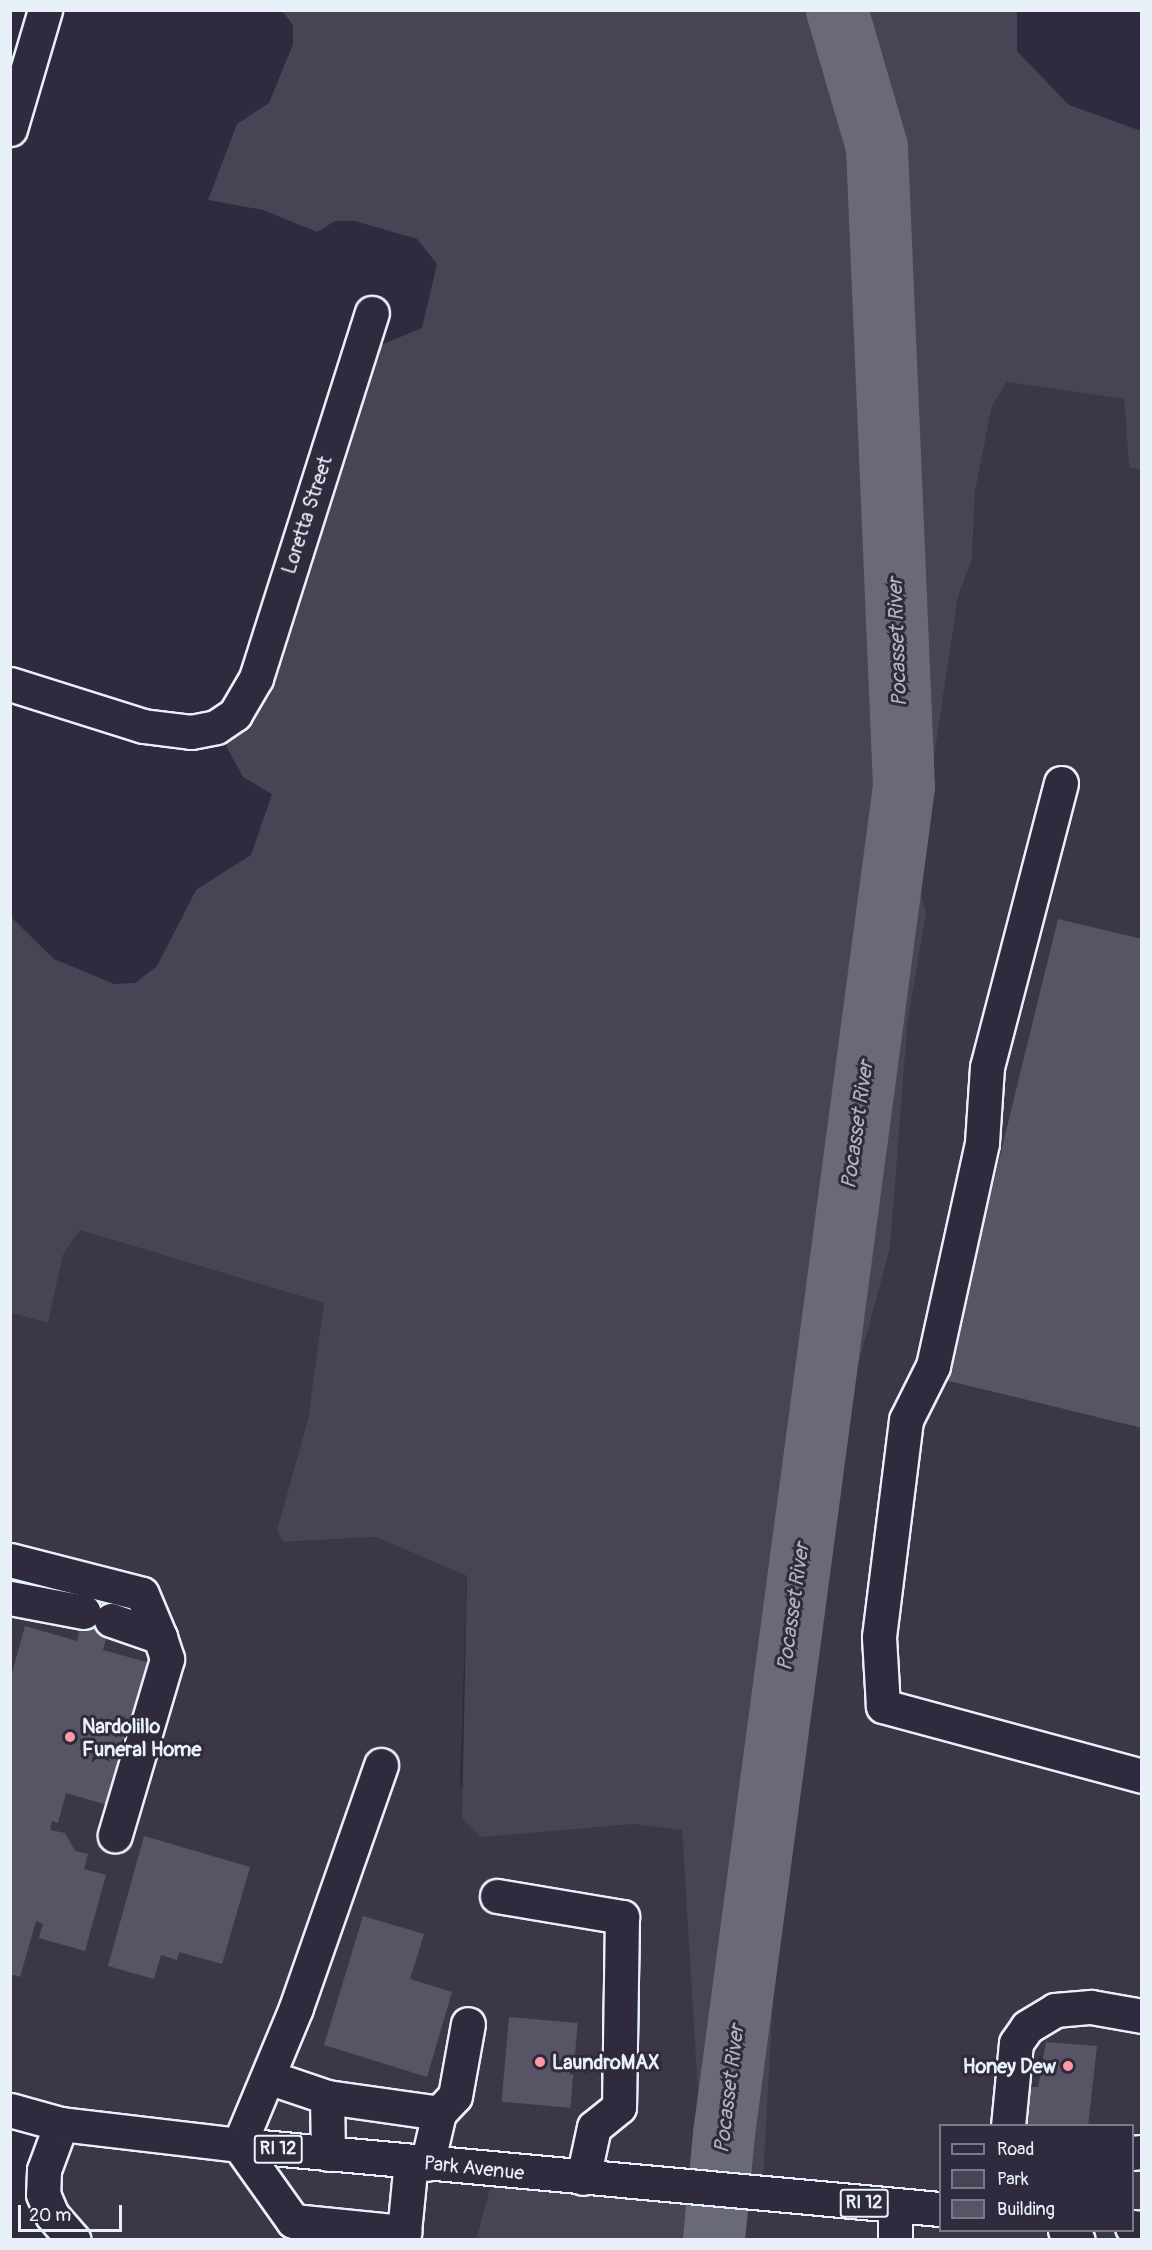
<!DOCTYPE html>
<style>
body{margin:0}
#map{position:relative;width:1152px;height:2250px;overflow:hidden;background:#2f2a3d;font-family:Pangolin,sans-serif}
div>[style]{position:absolute}
[style*='--x']{left:calc(var(--x)*1px);top:calc(var(--y)*1px);width:calc(var(--w)*1px);rotate:calc(var(--a)*1deg)}
.built>*{inset:0;background:#3b3749}
.green>*{inset:0;background:#464455}
.river>*{height:62px;margin:-31px;padding:0 31px;transform-origin:31px;border-radius:31px;background:#696978}
.building>*{inset:0;background:#575565;transform-origin:0 0}
.roads{filter:drop-shadow(2px 0 #e8f1f8) drop-shadow(-2px 0 #e8f1f8) drop-shadow(0 2px #e8f1f8) drop-shadow(0 -2px #e8f1f8)}
.minor>*{height:33px;margin:-16.5px;padding:0 16.5px;transform-origin:16.5px;border-radius:16.5px;background:#2f2a3d}
.major>*{height:33px;margin:-16.5px;padding:0 16.5px;transform-origin:16.5px;border-radius:16.5px;background:#2f2a3d}
.dots>*{width:16px;height:16px;translate:-50% -50%;box-sizing:border-box;border:3px solid #2f2a3d;border-radius:50%}
span{translate:-50% -50%;white-space:nowrap;text-align:center;line-height:1.15;-webkit-text-stroke:6px #2f2a3d;paint-order:stroke}
.shield-label span{padding:2px 4px;background:#2f2a3d;border:2px solid;border-radius:4px;-webkit-text-stroke-width:0}
.shield-label{font-size:18px;color:#e8f1f8;font-weight:700}
.street-label{font-size:20px;color:#e8f1f8}
.poi-label{font-size:20px;color:#e8f1f8;font-weight:700}
.left{translate:0 -50%;text-align:left}
.right{translate:-100% -50%;text-align:right}
.water-label{font-size:21px;color:#afb4be;font-style:italic}
.frame{position:absolute;inset:0;border:12px solid #e8f1f8;pointer-events:none}
.legend{position:absolute;left:939px;top:2124px;width:195px;height:108px;box-sizing:border-box;background:#2f2a3d;border:2px solid #797a88;margin:0;padding:8px 10px;list-style:none;font-size:18px;color:#e8f1f8}
.legend li{display:flex;align-items:center;gap:12px;height:30px}
.legend b{width:30px;border:2px solid #797a88}
.scale{position:absolute;left:18px;top:2205px;width:104px;height:27px;box-sizing:border-box;border:3px solid #e8f1f8;border-top:0;padding-left:8px;font-size:18px;line-height:21px;white-space:nowrap;color:#e8f1f8;-webkit-text-stroke:4px #2f2a3d;paint-order:stroke}
</style>
<div id="map">
<div class="built">
<div style="clip-path:polygon(evenodd,1026px 381px,1124px 399px,1129px 467px,1141px 470px,1141px 2239px,737px 2240px,741px 2187px,763px 2184px,788px 1732px,827px 1480px,890px 1249px,908px 1019px,925px 912px,916px 879px,958px 597px,972px 559px,975px 492px,992px 406px,1007px 382px,1026px 381px,940px 2126px,1132px 2126px,1132px 2230px,940px 2230px,940px 2126px)"></div>
<div style="clip-path:polygon(80px 1230px,325px 1303px,308px 1419px,277px 1530px,283px 1542px,376px 1537px,467px 1576px,460px 1786px,682px 1830px,698px 2096px,690px 2167px,684px 2178px,493px 2177px,476px 2239px,67px 2240px,51px 2216px,55px 2126px,11px 2107px,10px 1313px,48px 1323px,63px 1255px)"></div>
</div>
<div class="green">
<div style="clip-path:polygon(282px 11px,1017px 11px,1017px 51px,1069px 105px,1141px 131px,1141px 470px,1129px 467px,1124px 399px,1007px 382px,992px 406px,975px 492px,972px 559px,958px 597px,916px 879px,926px 912px,908px 1019px,890px 1249px,827px 1480px,788px 1732px,763px 2184px,741px 2187px,737px 2239px,476px 2239px,493px 2177px,684px 2178px,690px 2167px,698px 2096px,682px 1830px,633px 1824px,481px 1837px,462px 1818px,467px 1576px,376px 1537px,283px 1542px,277px 1530px,308px 1419px,324px 1303px,80px 1230px,63px 1255px,48px 1323px,11px 1313px,10px 916px,54px 959px,114px 984px,135px 983px,157px 966px,196px 890px,251px 855px,272px 794px,243px 777px,216px 727px,239px 710px,354px 356px,422px 328px,437px 264px,417px 239px,355px 221px,335px 221px,317px 232px,263px 210px,208px 200px,237px 124px,269px 103px,293px 44px,293px 25px)"></div>
</div>
<div class="river">
<div style="--x:714;--y:2240;--w:106;--a:-84.6"></div>
<div style="--x:724;--y:2134;--w:1359;--a:-82.39"></div>
<div style="--x:904;--y:787;--w:641;--a:-92.42"></div>
<div style="--x:877;--y:147;--w:143;--a:-106.3"></div>
</div>
<div class="building">
<div style="clip-path:polygon(1058px 919px,1142px 939px,1142px 1428px,945px 1380px)"></div>
<div style="clip-path:polygon(88px 1598px,115px 1605px,103px 1650px,150px 1663px,111px 1806px,66px 1793px,58px 1823px,52px 1821px,50px 1830px,65px 1833px,75px 1851px,88px 1854px,84px 1869px,106px 1875px,85px 1951px,39px 1938px,43px 1924px,36px 1921px,20px 1977px,10px 1974px,10px 1680px,25px 1626px,77px 1641px)"></div>
<div style="clip-path:polygon(144px 1836px,250px 1867px,222px 1964px,179px 1952px,177px 1960px,161px 1955px,154px 1979px,108px 1966px)"></div>
<div style="clip-path:polygon(363px 1916px,424px 1934px,410px 1979px,452px 1992px,427px 2077px,324px 2045px)"></div>
<div style="left:509px;top:2017px;width:69px;height:85px;rotate:5deg"></div>
<div style="clip-path:polygon(1046px 2042px,1097px 2046px,1088px 2126px,1017px 2126px,1018px 2087px,1038px 2087px)"></div>
</div>
<div class="roads">
<div class="minor">
<div style="--x:10;--y:129;--w:124;--a:-73.6"></div>
<div style="--x:10;--y:684;--w:139;--a:17.5"></div>
<div style="--x:143;--y:726;--w:48;--a:7.1"></div>
<div style="--x:191;--y:732;--w:25;--a:-11"></div>
<div style="--x:216;--y:727;--w:23;--a:-34"></div>
<div style="--x:235;--y:714;--w:42;--a:-59.7"></div>
<div style="--x:256;--y:678;--w:383;--a:-72.4"></div>
<div style="--x:1061;--y:783;--w:293;--a:104.6"></div>
<div style="--x:987;--y:1067;--w:76;--a:93.8"></div>
<div style="--x:982;--y:1143;--w:228;--a:102.4"></div>
<div style="--x:933;--y:1366;--w:60;--a:116.6"></div>
<div style="--x:906;--y:1420;--w:219;--a:97.1"></div>
<div style="--x:879;--y:1637;--w:69;--a:86.7"></div>
<div style="--x:883;--y:1706;--w:268;--a:15.1"></div>
<div style="--x:10;--y:1560;--w:136;--a:14.4"></div>
<div style="--x:142;--y:1594;--w:47;--a:67.3"></div>
<div style="--x:10;--y:1598;--w:75;--a:10.7"></div>
<div style="--x:111;--y:1620;--w:52;--a:19.1"></div>
<div style="--x:160;--y:1637;--w:23;--a:72"></div>
<div style="--x:167;--y:1659;--w:184;--a:106.5"></div>
<div style="--x:381;--y:1765;--w:257;--a:109.3"></div>
<div style="--x:296;--y:2008;--w:148;--a:112.6"></div>
<div style="--x:239;--y:2145;--w:93;--a:54.6"></div>
<div style="--x:293;--y:2221;--w:112;--a:5.7"></div>
<div style="--x:404;--y:2232;--w:71;--a:-84.4"></div>
<div style="--x:497;--y:1896;--w:127;--a:9.5"></div>
<div style="--x:622;--y:1917;--w:190;--a:90.9"></div>
<div style="--x:619;--y:2107;--w:32;--a:141"></div>
<div style="--x:594;--y:2127;--w:52;--a:102.2"></div>
<div style="--x:268;--y:2077;--w:62;--a:18.7"></div>
<div style="--x:439;--y:2113;--w:23;--a:-47"></div>
<div style="--x:455;--y:2096;--w:73;--a:-79.8"></div>
<div style="--x:61;--y:2124;--w:49;--a:110.3"></div>
<div style="--x:44;--y:2170;--w:24;--a:92"></div>
<div style="--x:43;--y:2194;--w:23;--a:67"></div>
<div style="--x:52;--y:2215;--w:33;--a:49"></div>
<div style="--x:1008;--y:2126;--w:83;--a:-84.5"></div>
<div style="--x:1016;--y:2043;--w:19;--a:-55"></div>
<div style="--x:1027;--y:2027;--w:33;--a:-31"></div>
<div style="--x:1055;--y:2010;--w:36;--a:-5"></div>
<div style="--x:1091;--y:2007;--w:52;--a:10"></div>
<div style="--x:1132;--y:2153;--w:10;--a:-6"></div>
<div style="--x:328;--y:2154;--w:57;--a:-91"></div>
<div style="--x:327;--y:2097;--w:113;--a:8.1"></div>
<div style="--x:439;--y:2113;--w:52;--a:103.2"></div>
<div style="--x:895;--y:2205;--w:35;--a:90"></div>
</div>
<div class="major">
<div style="--x:10;--y:2110;--w:53;--a:15.4"></div>
<div style="--x:61;--y:2124;--w:179;--a:6.7"></div>
<div style="--x:239;--y:2145;--w:704;--a:5.22"></div>
<div style="--x:1132;--y:2227;--w:10;--a:6"></div>
<div style="--x:1065;--y:2230;--w:16;--a:38"></div>
</div>
</div>
<div class="dots">
<div style="left:70px;top:1737px;background:#ff9aa2"></div>
<div style="left:540px;top:2062px;background:#ff9aa2"></div>
<div style="left:1068px;top:2066px;background:#ff9aa2"></div>
</div>
<div class="shield-label">
<span style="left:278px;top:2149px">RI 12</span>
<span style="left:864px;top:2203px">RI 12</span>
</div>
<div class="street-label">
<span style="left:307px;top:515px;rotate:-72deg">Loretta Street</span>
<span style="left:474px;top:2168px;rotate:6deg">Park Avenue</span>
</div>
<div class="poi-label">
<span class="left" style="left:82px;top:1738px">Nardolillo<br>Funeral Home</span>
<span class="left" style="left:552px;top:2062px">LaundroMAX</span>
<span class="right" style="left:1056px;top:2066px">Honey Dew</span>
</div>
<div class="water-label">
<span style="left:898px;top:642px;rotate:-92deg">Pocasset River</span>
<span style="left:858px;top:1125px;rotate:-82deg">Pocasset River</span>
<span style="left:794px;top:1607px;rotate:-82deg">Pocasset River</span>
<span style="left:730px;top:2089px;rotate:-83deg">Pocasset River</span>
</div>
<div class="frame"></div>
<ul class="legend">
<li><b style="height:8px;background:#2f2a3d"></b>Road</li>
<li><b style="height:16px;background:#464455"></b>Park</li>
<li><b style="height:16px;background:#575565"></b>Building</li>
</ul>
<div class="scale">20 m</div>
</div>
